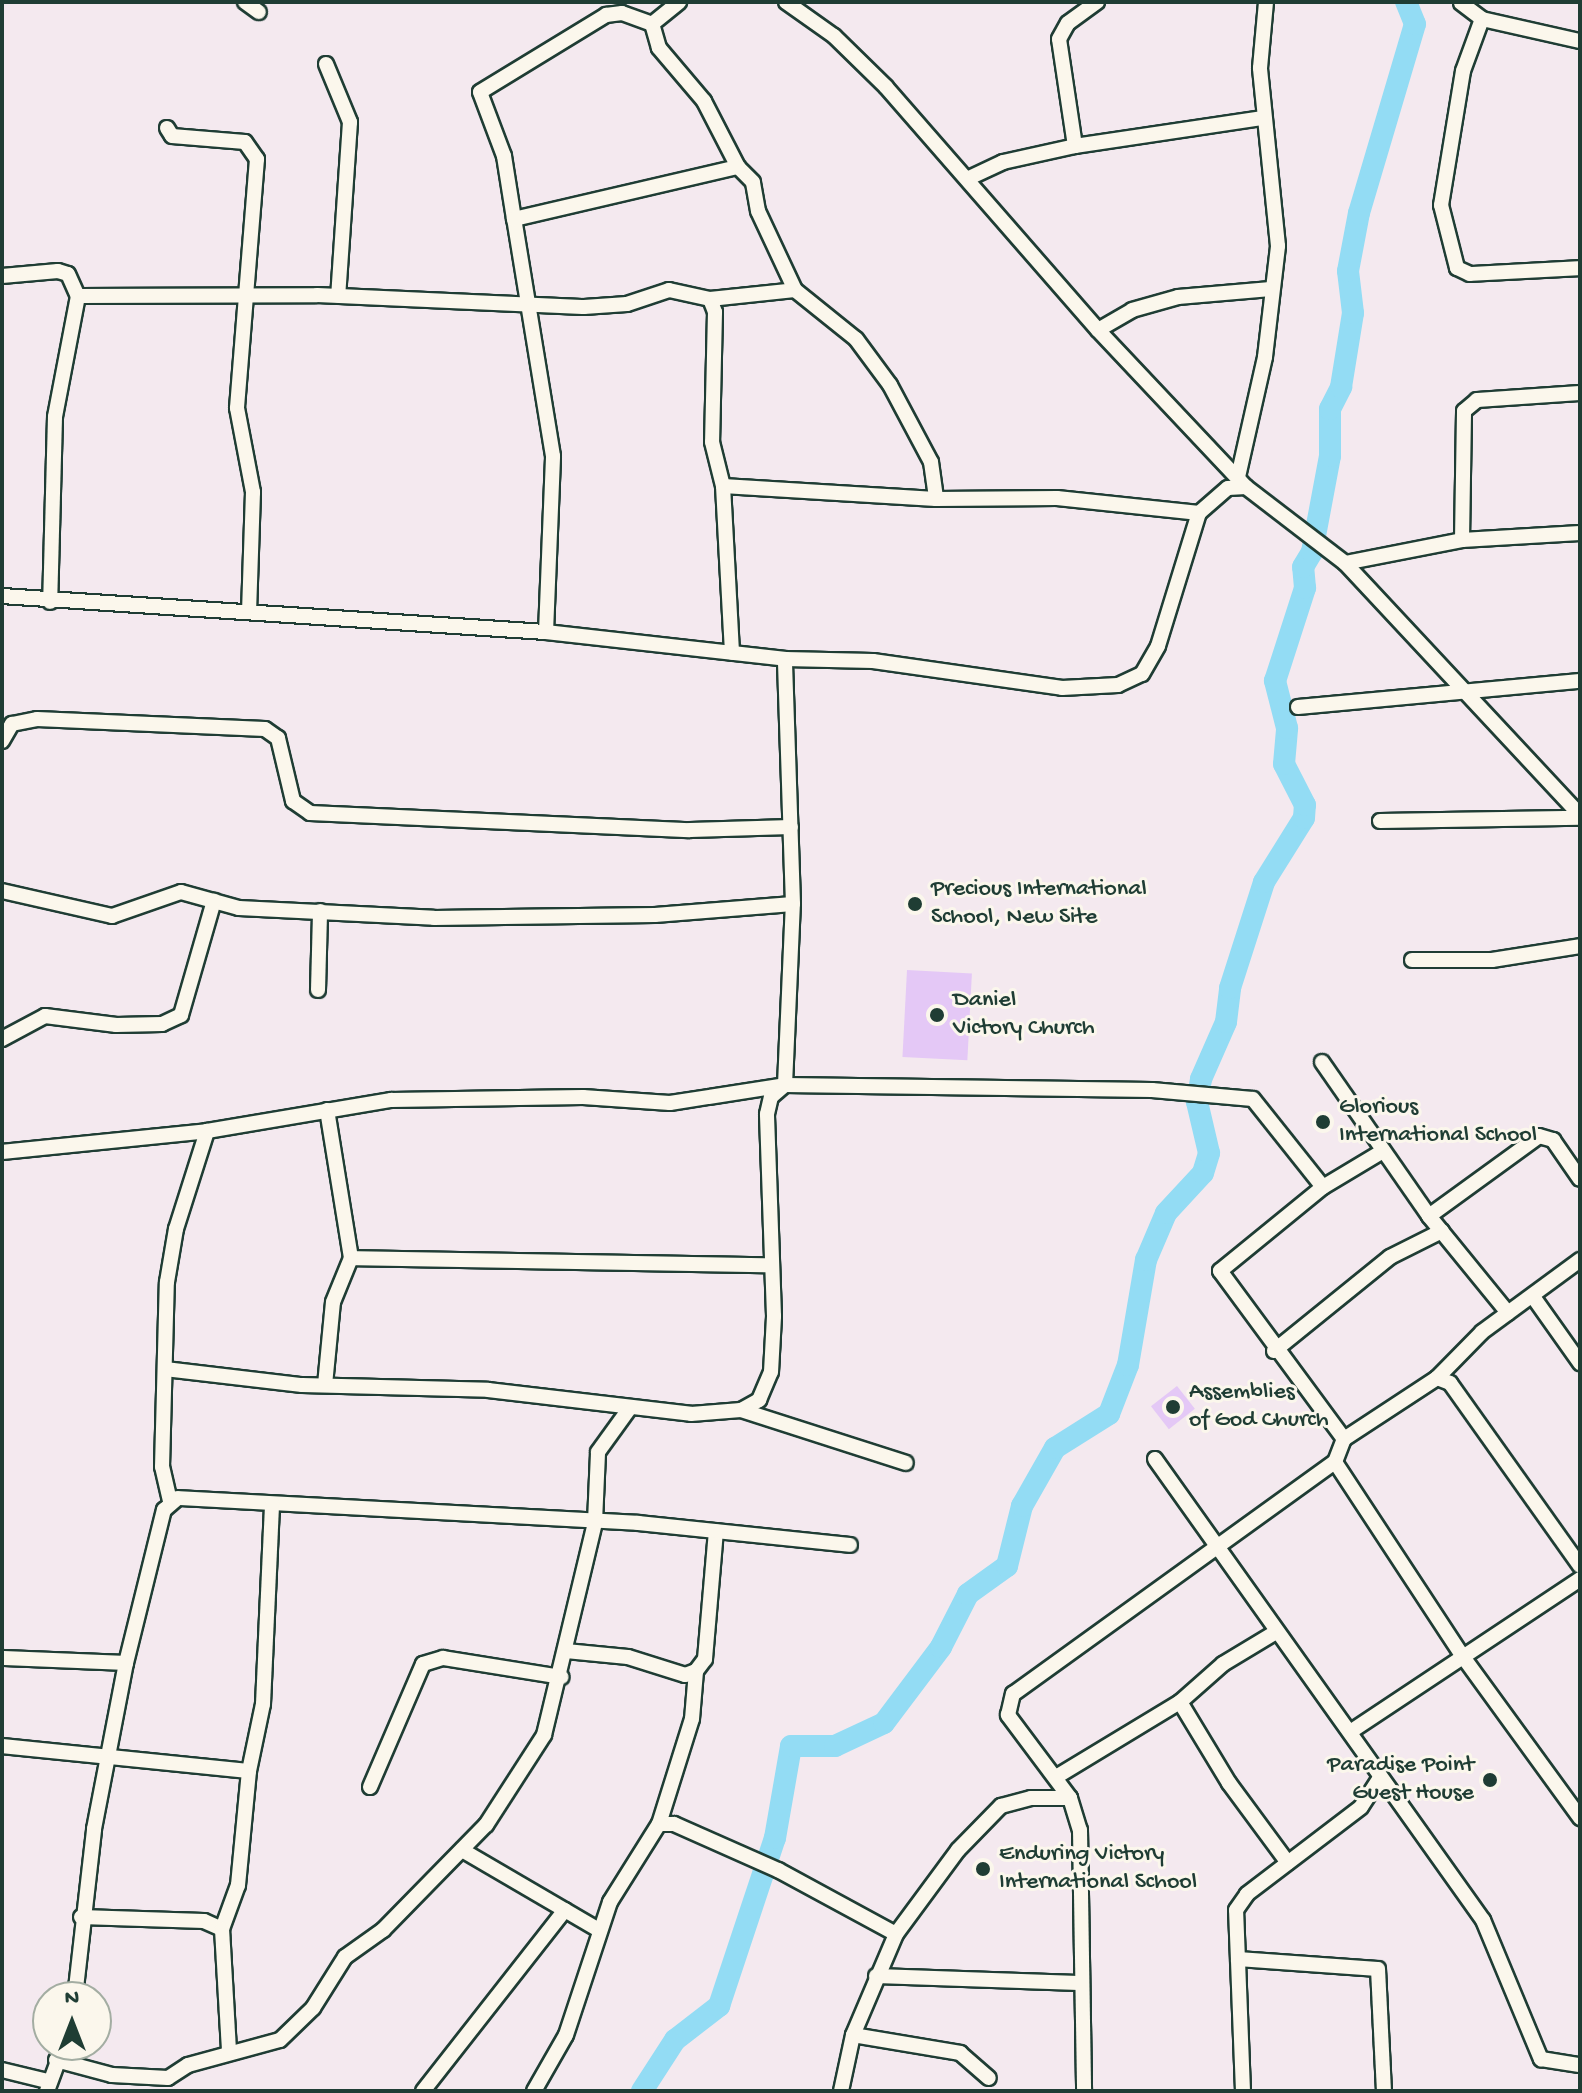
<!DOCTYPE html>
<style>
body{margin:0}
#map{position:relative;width:1582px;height:2093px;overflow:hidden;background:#f4e9ef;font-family:"Gochi Hand",sans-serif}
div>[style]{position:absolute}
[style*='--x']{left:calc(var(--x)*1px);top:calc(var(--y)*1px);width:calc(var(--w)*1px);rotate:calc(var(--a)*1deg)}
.river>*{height:22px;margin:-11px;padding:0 11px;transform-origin:11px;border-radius:11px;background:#93dcf4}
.building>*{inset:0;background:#e4c8f6;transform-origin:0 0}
.roads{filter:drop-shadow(2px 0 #1f3d34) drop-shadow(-2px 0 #1f3d34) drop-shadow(0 2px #1f3d34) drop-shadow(0 -2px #1f3d34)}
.minor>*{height:14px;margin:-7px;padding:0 7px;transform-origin:7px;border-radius:7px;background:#fbf7ec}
.dots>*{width:22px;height:22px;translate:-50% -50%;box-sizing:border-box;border:4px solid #fbf7ec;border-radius:50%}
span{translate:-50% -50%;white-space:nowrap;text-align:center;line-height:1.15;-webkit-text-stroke:6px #fbf7ec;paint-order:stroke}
.poi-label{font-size:24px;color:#1f3d34}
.left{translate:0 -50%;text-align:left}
.right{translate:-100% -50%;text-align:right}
.frame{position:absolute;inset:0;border:4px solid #1f3d34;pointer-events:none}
.north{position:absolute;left:32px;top:1981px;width:80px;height:80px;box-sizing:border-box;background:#fbf7ec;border:2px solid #a3ada2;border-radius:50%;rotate:0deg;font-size:22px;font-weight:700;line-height:32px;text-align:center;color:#1f3d34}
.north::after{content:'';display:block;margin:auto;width:28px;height:36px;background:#1f3d34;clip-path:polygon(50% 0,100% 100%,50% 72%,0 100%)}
</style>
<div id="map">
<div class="river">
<div style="--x:642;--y:2091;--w:61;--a:-57.1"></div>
<div style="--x:675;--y:2040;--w:56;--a:-37.7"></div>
<div style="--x:719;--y:2006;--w:177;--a:-71.6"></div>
<div style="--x:775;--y:1838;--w:93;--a:-80.1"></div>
<div style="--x:791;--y:1746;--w:44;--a:0"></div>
<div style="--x:835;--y:1746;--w:54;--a:-25.1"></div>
<div style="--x:884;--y:1723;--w:95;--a:-53.1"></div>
<div style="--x:941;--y:1647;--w:59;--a:-63"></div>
<div style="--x:968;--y:1594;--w:48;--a:-35.7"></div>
<div style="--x:1007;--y:1566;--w:62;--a:-76"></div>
<div style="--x:1022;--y:1506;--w:67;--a:-60.4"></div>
<div style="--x:1055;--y:1448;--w:64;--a:-32.2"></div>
<div style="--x:1109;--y:1414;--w:53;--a:-68.8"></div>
<div style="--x:1128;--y:1365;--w:107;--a:-80.3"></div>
<div style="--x:1146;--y:1260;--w:51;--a:-66.9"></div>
<div style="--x:1166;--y:1213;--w:54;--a:-47.2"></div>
<div style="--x:1203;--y:1173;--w:21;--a:-73"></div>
<div style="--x:1209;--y:1153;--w:52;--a:-103.2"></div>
<div style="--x:1197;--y:1102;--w:23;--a:-80"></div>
<div style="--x:1201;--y:1079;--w:62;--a:-66.3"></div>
<div style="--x:1226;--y:1022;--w:34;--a:-83"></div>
<div style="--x:1230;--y:988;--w:111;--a:-72.2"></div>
<div style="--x:1264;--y:882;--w:75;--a:-58"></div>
<div style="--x:1304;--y:818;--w:13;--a:-86"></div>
<div style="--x:1305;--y:805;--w:46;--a:-117.1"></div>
<div style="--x:1284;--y:764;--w:36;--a:-85"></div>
<div style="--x:1287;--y:728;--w:49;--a:-104.3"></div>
<div style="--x:1275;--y:681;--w:98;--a:-72.1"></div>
<div style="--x:1305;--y:588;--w:21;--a:-95"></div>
<div style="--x:1303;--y:567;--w:17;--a:-59"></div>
<div style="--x:1312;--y:552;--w:98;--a:-79.4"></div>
<div style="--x:1330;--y:456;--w:47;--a:-90"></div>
<div style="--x:1330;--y:409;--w:25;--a:-63"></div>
<div style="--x:1341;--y:387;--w:75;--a:-80.8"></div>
<div style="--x:1353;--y:313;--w:42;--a:-96.8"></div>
<div style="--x:1348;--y:271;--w:59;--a:-79.3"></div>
<div style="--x:1359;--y:213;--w:197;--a:-73.5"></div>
<div style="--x:1415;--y:24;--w:24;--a:-112"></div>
</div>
<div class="building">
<div style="left:907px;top:970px;width:65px;height:87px;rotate:3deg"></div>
<div style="left:1177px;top:1386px;width:29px;height:33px;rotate:52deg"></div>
</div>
<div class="roads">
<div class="minor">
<div style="--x:245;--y:2;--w:17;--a:36"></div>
<div style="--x:786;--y:2;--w:59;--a:35.3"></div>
<div style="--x:834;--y:36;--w:73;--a:44.4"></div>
<div style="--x:886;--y:87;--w:322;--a:48.9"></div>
<div style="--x:1098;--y:330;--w:216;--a:46.7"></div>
<div style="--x:1246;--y:487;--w:125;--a:37.5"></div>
<div style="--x:1345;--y:563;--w:345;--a:47"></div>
<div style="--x:1461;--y:3;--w:26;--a:37"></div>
<div style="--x:1482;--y:19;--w:100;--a:12.7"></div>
<div style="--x:1482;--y:19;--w:55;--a:110.1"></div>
<div style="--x:1463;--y:71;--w:136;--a:99.3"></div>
<div style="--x:1441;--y:205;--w:65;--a:75.7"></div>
<div style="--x:1457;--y:268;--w:14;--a:25"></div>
<div style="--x:1470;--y:274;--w:110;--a:-3.1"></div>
<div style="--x:326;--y:64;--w:63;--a:67.5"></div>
<div style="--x:350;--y:122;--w:174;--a:93.9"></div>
<div style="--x:167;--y:128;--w:9;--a:58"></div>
<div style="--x:172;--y:136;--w:73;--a:4.7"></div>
<div style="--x:245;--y:142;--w:21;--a:55"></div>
<div style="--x:257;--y:159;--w:250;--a:94.6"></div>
<div style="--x:237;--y:408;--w:86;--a:79.2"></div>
<div style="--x:253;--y:492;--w:119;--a:91.9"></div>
<div style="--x:1075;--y:146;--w:108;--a:-98.5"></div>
<div style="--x:1059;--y:39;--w:18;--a:-61"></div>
<div style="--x:1068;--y:23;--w:36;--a:-36"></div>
<div style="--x:969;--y:178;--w:38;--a:-25"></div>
<div style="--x:1003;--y:162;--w:74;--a:-12.5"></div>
<div style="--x:1075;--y:146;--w:190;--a:-8.5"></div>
<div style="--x:514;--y:219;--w:64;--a:-99"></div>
<div style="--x:504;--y:156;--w:68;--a:-110.6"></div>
<div style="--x:480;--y:92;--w:148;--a:-31.4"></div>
<div style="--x:606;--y:15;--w:16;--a:-7"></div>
<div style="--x:622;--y:13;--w:32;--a:20"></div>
<div style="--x:2;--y:276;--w:56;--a:-5.1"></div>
<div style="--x:58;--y:271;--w:10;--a:17"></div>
<div style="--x:68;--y:274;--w:24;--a:66"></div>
<div style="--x:78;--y:296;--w:123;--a:100.8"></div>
<div style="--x:55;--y:417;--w:185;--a:91.5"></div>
<div style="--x:795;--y:290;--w:78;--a:38.8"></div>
<div style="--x:856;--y:339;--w:57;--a:53.5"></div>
<div style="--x:890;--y:385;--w:87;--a:62"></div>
<div style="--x:931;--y:462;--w:37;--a:82"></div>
<div style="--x:78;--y:296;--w:239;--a:-0.2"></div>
<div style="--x:317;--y:295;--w:267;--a:2.6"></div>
<div style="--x:584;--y:307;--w:43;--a:-4"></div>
<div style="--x:627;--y:304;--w:44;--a:-18.4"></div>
<div style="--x:669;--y:290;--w:42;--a:12.4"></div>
<div style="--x:710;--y:299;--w:85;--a:-6"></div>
<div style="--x:795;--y:290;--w:87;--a:-115.1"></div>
<div style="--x:758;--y:211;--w:29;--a:-100"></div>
<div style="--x:753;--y:182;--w:21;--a:-135"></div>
<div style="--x:738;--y:167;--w:74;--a:-117.3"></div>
<div style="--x:704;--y:101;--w:70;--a:-130.3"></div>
<div style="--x:659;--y:48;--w:25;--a:-106"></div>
<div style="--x:652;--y:24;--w:35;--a:-39"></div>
<div style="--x:710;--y:299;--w:14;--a:69"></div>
<div style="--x:715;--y:312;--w:130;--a:91.3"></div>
<div style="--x:712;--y:442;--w:45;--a:76"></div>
<div style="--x:723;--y:486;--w:167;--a:86.9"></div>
<div style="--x:1098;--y:330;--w:39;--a:-30"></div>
<div style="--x:1132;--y:310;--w:48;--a:-15.8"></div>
<div style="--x:1178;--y:297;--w:93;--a:-4.9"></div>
<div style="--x:1238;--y:477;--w:123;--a:-77.3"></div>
<div style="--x:1265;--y:357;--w:112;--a:-83.3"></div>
<div style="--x:1278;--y:246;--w:179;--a:-95.8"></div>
<div style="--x:1260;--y:68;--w:66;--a:-84.8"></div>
<div style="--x:723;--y:486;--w:213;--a:3.5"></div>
<div style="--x:936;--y:499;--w:121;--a:-0.5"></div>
<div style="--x:1057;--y:498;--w:143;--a:6"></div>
<div style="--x:1462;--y:540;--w:129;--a:-89.1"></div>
<div style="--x:1464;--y:411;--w:17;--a:-40"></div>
<div style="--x:1477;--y:400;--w:103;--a:-3.9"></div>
<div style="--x:1345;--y:563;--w:119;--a:-11.1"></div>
<div style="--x:1462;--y:540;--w:118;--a:-3.4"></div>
<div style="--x:2;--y:596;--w:545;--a:3.79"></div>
<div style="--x:546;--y:632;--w:241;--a:6.4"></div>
<div style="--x:546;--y:632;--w:176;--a:-87.7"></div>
<div style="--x:553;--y:456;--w:240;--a:-99.3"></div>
<div style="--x:514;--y:219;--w:230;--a:-13.1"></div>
<div style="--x:1298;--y:707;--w:283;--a:-5.3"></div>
<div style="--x:2;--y:741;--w:20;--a:-60"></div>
<div style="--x:12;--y:724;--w:25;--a:-11"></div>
<div style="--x:37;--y:719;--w:228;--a:2.5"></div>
<div style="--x:265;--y:729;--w:16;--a:35"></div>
<div style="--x:278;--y:738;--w:65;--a:76.6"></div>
<div style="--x:293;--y:801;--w:21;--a:35"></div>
<div style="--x:310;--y:813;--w:380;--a:2.6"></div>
<div style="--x:690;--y:830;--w:101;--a:-1.7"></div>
<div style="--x:1380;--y:821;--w:200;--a:-0.9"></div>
<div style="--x:2;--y:891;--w:113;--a:12.8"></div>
<div style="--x:112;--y:916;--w:73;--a:-19.2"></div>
<div style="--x:181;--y:892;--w:60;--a:15.4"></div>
<div style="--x:239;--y:908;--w:195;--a:2.9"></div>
<div style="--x:434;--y:918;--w:221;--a:-0.8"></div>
<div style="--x:655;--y:915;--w:138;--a:-4.6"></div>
<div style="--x:1412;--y:960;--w:80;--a:0"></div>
<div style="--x:1492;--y:960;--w:89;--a:-9"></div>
<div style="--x:318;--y:990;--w:79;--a:-88.5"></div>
<div style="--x:2;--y:1039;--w:49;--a:-28.1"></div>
<div style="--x:45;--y:1016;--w:72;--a:7.2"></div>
<div style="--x:116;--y:1025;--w:46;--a:-1.2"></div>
<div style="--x:162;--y:1024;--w:21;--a:-25"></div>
<div style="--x:181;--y:1015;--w:119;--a:-73.9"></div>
<div style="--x:1322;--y:1062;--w:188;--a:55.2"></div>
<div style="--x:1429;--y:1216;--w:125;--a:50.8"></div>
<div style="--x:2;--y:1152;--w:206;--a:-5.8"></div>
<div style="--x:207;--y:1131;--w:187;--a:-9.6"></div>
<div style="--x:391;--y:1100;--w:192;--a:-0.9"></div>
<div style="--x:583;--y:1097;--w:87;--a:3.9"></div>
<div style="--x:670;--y:1103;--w:116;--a:-8.9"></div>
<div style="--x:785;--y:1085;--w:367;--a:0.8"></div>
<div style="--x:1152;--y:1090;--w:101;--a:5.1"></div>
<div style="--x:1253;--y:1099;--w:112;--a:51.5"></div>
<div style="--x:1429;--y:1216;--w:136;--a:-36"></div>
<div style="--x:1539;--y:1136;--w:15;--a:16"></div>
<div style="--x:1553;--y:1140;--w:47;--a:55.3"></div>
<div style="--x:351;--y:1258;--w:421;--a:1"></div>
<div style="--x:1534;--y:1298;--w:80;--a:54.7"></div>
<div style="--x:1274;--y:1351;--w:149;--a:-39"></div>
<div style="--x:1390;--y:1257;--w:58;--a:-26.6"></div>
<div style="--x:165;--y:1369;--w:138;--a:6.7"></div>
<div style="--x:302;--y:1385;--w:186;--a:1.5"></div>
<div style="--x:488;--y:1390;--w:204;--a:6.7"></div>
<div style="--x:691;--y:1414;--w:50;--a:-4.6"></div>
<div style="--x:741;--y:1410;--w:21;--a:-29"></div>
<div style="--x:759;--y:1400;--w:30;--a:-67"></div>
<div style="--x:771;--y:1372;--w:56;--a:-86.9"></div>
<div style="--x:774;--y:1316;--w:202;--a:-92"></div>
<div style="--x:767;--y:1114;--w:17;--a:-77"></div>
<div style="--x:771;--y:1097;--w:18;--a:-41"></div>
<div style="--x:785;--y:1085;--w:181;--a:-87.5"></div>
<div style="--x:793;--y:904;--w:245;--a:-91.9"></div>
<div style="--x:785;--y:659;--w:88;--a:1.3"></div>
<div style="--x:873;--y:661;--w:191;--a:8.1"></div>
<div style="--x:1062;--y:688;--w:56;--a:-3.1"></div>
<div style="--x:1118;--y:685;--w:26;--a:-25"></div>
<div style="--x:1142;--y:674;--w:32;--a:-60"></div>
<div style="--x:1158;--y:646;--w:139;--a:-72.9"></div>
<div style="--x:1199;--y:513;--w:38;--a:-41"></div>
<div style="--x:1228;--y:488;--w:18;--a:-3"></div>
<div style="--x:1437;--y:1378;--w:14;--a:21"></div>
<div style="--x:1450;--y:1383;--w:224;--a:54.6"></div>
<div style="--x:325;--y:1385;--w:83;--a:-84.5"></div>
<div style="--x:333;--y:1302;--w:48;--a:-67.8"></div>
<div style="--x:351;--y:1258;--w:150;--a:-99.2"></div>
<div style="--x:741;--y:1410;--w:173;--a:17.8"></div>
<div style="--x:1344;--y:1439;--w:209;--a:-126.4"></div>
<div style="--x:1220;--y:1271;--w:133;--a:-39.2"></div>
<div style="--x:1323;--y:1187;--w:70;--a:-31"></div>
<div style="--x:1155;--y:1459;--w:566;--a:54.57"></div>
<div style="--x:1483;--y:1920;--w:151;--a:67.4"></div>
<div style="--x:1541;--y:2059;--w:39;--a:9"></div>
<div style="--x:1335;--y:1462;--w:230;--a:56.7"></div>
<div style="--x:1461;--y:1654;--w:203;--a:54"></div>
<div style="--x:170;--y:1501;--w:35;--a:-103"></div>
<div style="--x:162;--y:1467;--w:185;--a:-88.5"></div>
<div style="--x:167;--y:1282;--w:54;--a:-80.4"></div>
<div style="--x:176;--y:1229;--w:103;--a:-72.4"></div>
<div style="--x:1276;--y:1632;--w:62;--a:148.9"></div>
<div style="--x:1223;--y:1664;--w:57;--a:138.5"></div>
<div style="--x:1180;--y:1702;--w:95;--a:58.8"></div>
<div style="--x:1229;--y:1783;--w:99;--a:53.6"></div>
<div style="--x:566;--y:1651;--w:62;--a:5.5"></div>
<div style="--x:628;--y:1657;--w:60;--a:17.5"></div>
<div style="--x:685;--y:1675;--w:12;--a:-20"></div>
<div style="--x:696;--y:1671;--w:15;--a:-53"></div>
<div style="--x:705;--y:1659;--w:128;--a:-85.1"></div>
<div style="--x:2;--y:1658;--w:124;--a:2.3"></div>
<div style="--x:126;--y:1663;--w:158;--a:-76.1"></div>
<div style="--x:164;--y:1510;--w:18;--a:-41"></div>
<div style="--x:178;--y:1498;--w:461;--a:3.1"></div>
<div style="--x:638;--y:1523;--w:213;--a:5.9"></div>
<div style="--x:1353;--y:1730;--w:273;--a:-33.6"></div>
<div style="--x:2;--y:1746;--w:248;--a:5.8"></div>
<div style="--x:249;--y:1771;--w:115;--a:95.5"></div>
<div style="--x:238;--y:1885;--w:47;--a:110"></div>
<div style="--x:249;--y:1771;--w:68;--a:-78.2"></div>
<div style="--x:263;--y:1704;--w:200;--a:-87.4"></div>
<div style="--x:1056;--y:1777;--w:145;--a:-31.2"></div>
<div style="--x:370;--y:1787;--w:134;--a:-66.7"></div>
<div style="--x:423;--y:1664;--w:21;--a:-17"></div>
<div style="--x:443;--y:1658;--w:120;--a:9.1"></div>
<div style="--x:1070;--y:1798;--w:104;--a:-126.8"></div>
<div style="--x:1008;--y:1715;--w:22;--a:-77"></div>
<div style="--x:1013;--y:1694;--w:397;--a:-35.8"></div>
<div style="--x:1335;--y:1462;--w:25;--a:-69"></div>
<div style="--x:1344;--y:1439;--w:111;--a:-33.3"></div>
<div style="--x:1437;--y:1378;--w:64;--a:-45.6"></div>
<div style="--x:1482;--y:1332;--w:122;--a:-36.3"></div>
<div style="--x:659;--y:1824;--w:110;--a:-72.6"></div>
<div style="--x:692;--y:1719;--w:48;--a:-85.2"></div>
<div style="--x:462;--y:1850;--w:159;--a:30.3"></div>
<div style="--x:81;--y:1917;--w:123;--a:1.9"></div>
<div style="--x:204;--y:1921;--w:20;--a:24"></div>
<div style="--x:222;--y:1929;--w:122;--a:86.7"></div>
<div style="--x:1238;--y:1959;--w:140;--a:4.1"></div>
<div style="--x:1378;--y:1969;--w:122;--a:87.2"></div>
<div style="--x:876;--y:1976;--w:203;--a:2"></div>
<div style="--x:75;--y:1997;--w:169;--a:-83.5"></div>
<div style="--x:94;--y:1829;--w:169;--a:-79.1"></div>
<div style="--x:853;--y:2035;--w:109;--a:9.5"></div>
<div style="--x:960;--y:2053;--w:38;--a:41"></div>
<div style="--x:56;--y:2060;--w:58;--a:15"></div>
<div style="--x:112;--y:2075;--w:56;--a:3.1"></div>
<div style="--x:168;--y:2078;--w:24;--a:-33"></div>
<div style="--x:188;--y:2065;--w:95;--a:-15.2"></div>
<div style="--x:280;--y:2040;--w:46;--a:-44.1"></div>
<div style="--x:313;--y:2008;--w:60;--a:-57.9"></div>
<div style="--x:345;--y:1957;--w:47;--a:-35.4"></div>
<div style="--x:383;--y:1930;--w:147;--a:-45.6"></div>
<div style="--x:486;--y:1825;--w:107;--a:-57.2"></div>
<div style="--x:544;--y:1735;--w:219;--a:-76.5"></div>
<div style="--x:595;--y:1522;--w:70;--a:-87.5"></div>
<div style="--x:598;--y:1452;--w:53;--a:-54.2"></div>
<div style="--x:2;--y:2070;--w:46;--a:13.7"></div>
<div style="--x:47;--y:2091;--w:49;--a:-69.7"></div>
<div style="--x:423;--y:2091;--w:230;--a:-51.9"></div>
<div style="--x:534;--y:2091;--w:64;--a:-60.3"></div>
<div style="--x:566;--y:2035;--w:140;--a:-71.7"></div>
<div style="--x:610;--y:1902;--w:92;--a:-57.9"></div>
<div style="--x:659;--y:1824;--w:15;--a:0"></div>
<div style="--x:674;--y:1824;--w:114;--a:23.9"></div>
<div style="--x:778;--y:1870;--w:134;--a:28.5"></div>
<div style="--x:841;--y:2091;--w:57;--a:-77.9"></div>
<div style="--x:853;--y:2035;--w:110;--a:-66.9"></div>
<div style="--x:896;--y:1934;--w:104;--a:-53.6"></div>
<div style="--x:958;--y:1850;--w:62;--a:-45.7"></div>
<div style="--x:1001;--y:1806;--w:31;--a:-15"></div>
<div style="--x:1031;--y:1798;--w:39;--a:0"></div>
<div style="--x:1070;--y:1798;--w:34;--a:73"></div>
<div style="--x:1080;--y:1830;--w:261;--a:89.1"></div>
<div style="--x:1243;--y:2091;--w:181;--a:-92.2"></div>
<div style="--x:1236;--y:1910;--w:19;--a:-55"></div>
<div style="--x:1247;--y:1894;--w:143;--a:-37.3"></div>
<div style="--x:1361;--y:1807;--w:35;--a:-57"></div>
</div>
</div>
<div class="dots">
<div style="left:915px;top:904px;background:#1f3d34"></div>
<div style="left:937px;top:1015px;background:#1f3d34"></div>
<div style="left:1323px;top:1122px;background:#1f3d34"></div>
<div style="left:1173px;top:1407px;background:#1f3d34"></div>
<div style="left:1490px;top:1780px;background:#1f3d34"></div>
<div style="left:983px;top:1869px;background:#1f3d34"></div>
</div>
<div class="poi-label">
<span class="left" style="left:931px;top:904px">Precious International<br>School, New Site</span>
<span class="left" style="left:953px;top:1015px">Daniel<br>Victory Church</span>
<span class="left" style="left:1339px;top:1122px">Glorious<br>International School</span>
<span class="left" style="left:1189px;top:1407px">Assemblies<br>of God Church</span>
<span class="right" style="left:1474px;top:1780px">Paradise Point<br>Guest House</span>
<span class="left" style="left:999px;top:1869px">Enduring Victory<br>International School</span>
</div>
<div class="frame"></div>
<div class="north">N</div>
</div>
